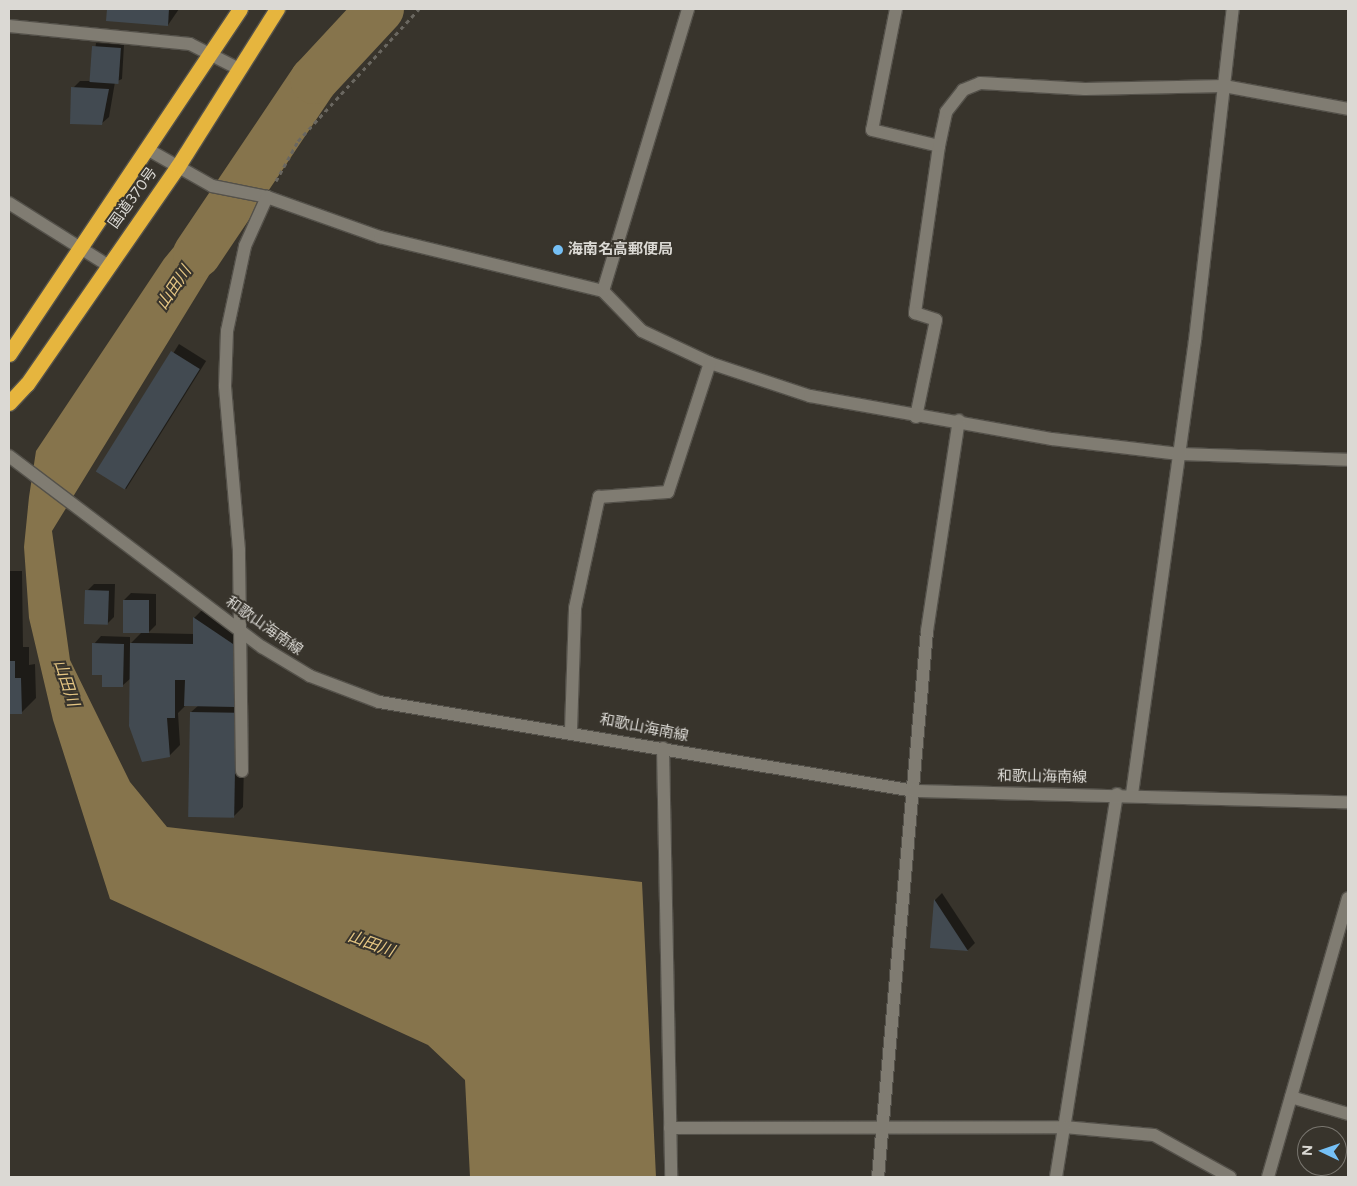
<!DOCTYPE html>
<meta charset="utf-8">
<style>
body{margin:0}
#map{position:relative;width:1357px;height:1186px;overflow:hidden;background:#38342c;font-family:Figtree,"Noto Sans JP",sans-serif}
div>[style]{position:absolute}
[style*='--x']{left:calc(var(--x)*1px);top:calc(var(--y)*1px);width:calc(var(--w)*1px);rotate:calc(var(--a)*1deg)}
.water>*{inset:0;background:#86744c}
.shadow>*{inset:0;background:#0007;transform-origin:0 0}
.river>*{height:48px;margin:-24px;padding:0 24px;transform-origin:24px;border-radius:24px;background:#86744c}
.building>*{inset:0;background:#424a51;transform-origin:0 0}
.path>*{height:3px;margin-top:-1.5px;transform-origin:0;background:repeating-linear-gradient(90deg,#6a6760 0 4px,transparent 0 8px)}
.roads{filter:drop-shadow(1px 0 #54514a) drop-shadow(-1px 0 #54514a) drop-shadow(0 1px #54514a) drop-shadow(0 -1px #54514a)}
.street>*{height:12px;margin:-6px;padding:0 6px;transform-origin:6px;border-radius:6px;background:#807c72}
.secondary>*{height:12px;margin:-6px;padding:0 6px;transform-origin:6px;border-radius:6px;background:#807c72}
.highway>*{height:15px;margin:-7.5px;padding:0 7.5px;transform-origin:7.5px;border-radius:7.5px;background:#e6b53e}
.dots>*{width:14px;height:14px;translate:-50% -50%;box-sizing:border-box;border:2px solid #38342c;border-radius:50%}
span{translate:-50% -50%;white-space:nowrap;text-align:center;line-height:1.15;-webkit-text-stroke:4px #38342c;paint-order:stroke}
.street-label{font-size:15px;color:#dbd9d4}
.poi-label{font-size:15px;color:#dbd9d4;font-weight:700}
.left{translate:0 -50%;text-align:left}
.water-label{font-size:16px;color:#e4c583;font-style:italic}
.frame{position:absolute;inset:0;border:10px solid #dbd9d4;pointer-events:none}
.north{position:absolute;left:1297px;top:1126px;width:50px;height:50px;box-sizing:border-box;background:#38342c;border:1px solid #79766f;border-radius:50%;rotate:273deg;font-size:14px;font-weight:700;line-height:20px;text-align:center;color:#dbd9d4}
.north::after{content:'';display:block;margin:auto;width:18px;height:22px;background:#75c0f6;clip-path:polygon(50% 0,100% 100%,50% 72%,0 100%)}
</style>
<div id="map">
<div class="water">
<div style="clip-path:polygon(216px 196px,254px 202px,52px 531px,70px 660px,130px 782px,167px 827px,642px 882px,656px 1177px,470px 1177px,465px 1080px,428px 1045px,110px 899px,53px 720px,29px 618px,24px 547px,29px 497px,36px 451px,164px 259px)"></div>
</div>
<div class="shadow">
<div style="clip-path:polygon(108px 9px,179px 9px,168px 25px,107px 20px)"></div>
<div style="clip-path:polygon(96px 43px,124px 45px,122px 79px,115px 82px,109px 117px,101px 124px,73px 88px,80px 81px,91px 81px)"></div>
<div style="left:179px;top:344px;width:32px;height:151px;rotate:32deg"></div>
<div style="clip-path:polygon(9px 571px,22px 571px,23px 647px,29px 647px,29px 665px,35px 664px,36px 698px,21px 713px,9px 713px)"></div>
<div style="clip-path:polygon(94px 584px,115px 584px,114px 617px,107px 624px,87px 591px)"></div>
<div style="clip-path:polygon(131px 593px,156px 594px,156px 625px,148px 633px,194px 634px,194px 618px,205px 607px,247px 635px,243px 807px,232px 818px,191px 712px,199px 705px,185px 706px,178px 713px,180px 745px,169px 756px,131px 678px,122px 686px,104px 674px,94px 644px,101px 636px,130px 637px,130px 644px,142px 632px,124px 600px)"></div>
<div style="clip-path:polygon(942px 893px,975px 943px,968px 950px,931px 947px,935px 900px)"></div>
</div>
<div class="river">
<div style="--x:197;--y:254;--w:210;--a:-56.1"></div>
<div style="--x:314;--y:80;--w:97;--a:-47.1"></div>
</div>
<div class="building">
<div style="clip-path:polygon(107px 9px,169px 9px,168px 26px,106px 21px)"></div>
<div style="left:92px;top:46px;width:29px;height:36px;rotate:4deg"></div>
<div style="clip-path:polygon(71px 87px,109px 89px,102px 125px,70px 124px)"></div>
<div style="left:171px;top:351px;width:34px;height:142px;rotate:32deg"></div>
<div style="left:85px;top:590px;width:24px;height:34px;rotate:2deg"></div>
<div style="left:123px;top:600px;width:26px;height:33px"></div>
<div style="clip-path:polygon(193px 617px,236px 646px,235px 707px,184px 706px,185px 680px,175px 680px,175px 718px,167px 718px,170px 757px,142px 762px,129px 726px,130px 643px,193px 644px)"></div>
<div style="clip-path:polygon(92px 643px,124px 644px,123px 687px,102px 687px,102px 675px,92px 675px)"></div>
<div style="clip-path:polygon(9px 661px,15px 661px,15px 678px,21px 678px,22px 714px,9px 714px)"></div>
<div style="left:190px;top:712px;width:46px;height:105px;rotate:1deg"></div>
<div style="clip-path:polygon(934px 899px,968px 951px,930px 948px)"></div>
</div>
<div class="path">
<div style="--x:276;--y:181;--w:46;--a:-61.2"></div>
<div style="--x:298;--y:141;--w:179;--a:-47.5"></div>
</div>
<div class="roads">
<div class="street">
<div style="--x:896;--y:9;--w:123;--a:101.2"></div>
<div style="--x:872;--y:130;--w:69;--a:13.4"></div>
<div style="--x:939;--y:146;--w:169;--a:98.2"></div>
<div style="--x:915;--y:313;--w:22;--a:18"></div>
<div style="--x:936;--y:320;--w:99;--a:101.7"></div>
<div style="--x:9;--y:26;--w:182;--a:5.7"></div>
<div style="--x:190;--y:44;--w:57;--a:27"></div>
<div style="--x:939;--y:146;--w:35;--a:-78"></div>
<div style="--x:946;--y:112;--w:28;--a:-52"></div>
<div style="--x:963;--y:90;--w:18;--a:-22"></div>
<div style="--x:980;--y:83;--w:105;--a:3.3"></div>
<div style="--x:1085;--y:89;--w:139;--a:-1.2"></div>
<div style="--x:1224;--y:86;--w:126;--a:10.5"></div>
<div style="--x:147;--y:149;--w:75;--a:29.6"></div>
<div style="--x:212;--y:186;--w:56;--a:11.3"></div>
<div style="--x:267;--y:197;--w:120;--a:19.5"></div>
<div style="--x:380;--y:237;--w:229;--a:13.6"></div>
<div style="--x:603;--y:291;--w:56;--a:45.7"></div>
<div style="--x:642;--y:331;--w:75;--a:25.2"></div>
<div style="--x:710;--y:363;--w:105;--a:18.3"></div>
<div style="--x:810;--y:396;--w:246;--a:10.1"></div>
<div style="--x:1052;--y:439;--w:128;--a:6.7"></div>
<div style="--x:1179;--y:454;--w:169;--a:2"></div>
<div style="--x:9;--y:203;--w:115;--a:32.2"></div>
<div style="--x:603;--y:291;--w:295;--a:-73.2"></div>
<div style="--x:571;--y:730;--w:122;--a:-88.1"></div>
<div style="--x:575;--y:608;--w:114;--a:-77.8"></div>
<div style="--x:599;--y:497;--w:69;--a:-4.1"></div>
<div style="--x:668;--y:492;--w:136;--a:-72"></div>
<div style="--x:663;--y:748;--w:429;--a:88.9"></div>
<div style="--x:242;--y:771;--w:221;--a:-90.8"></div>
<div style="--x:239;--y:550;--w:165;--a:-94.9"></div>
<div style="--x:225;--y:386;--w:55;--a:-87.9"></div>
<div style="--x:227;--y:331;--w:87;--a:-78"></div>
<div style="--x:245;--y:246;--w:54;--a:-65.8"></div>
<div style="--x:1117;--y:794;--w:337;--a:99"></div>
<div style="--x:1064;--y:1127;--w:90;--a:5.1"></div>
<div style="--x:1154;--y:1135;--w:87;--a:28.9"></div>
<div style="--x:1132;--y:794;--w:458;--a:-82.1"></div>
<div style="--x:1195;--y:340;--w:333;--a:-83.5"></div>
<div style="--x:1291;--y:1097;--w:59;--a:16.6"></div>
<div style="--x:670;--y:1128;--w:394;--a:-0.1"></div>
<div style="--x:1064;--y:1127;--w:51;--a:99.1"></div>
<div style="--x:878;--y:1177;--w:548;--a:-84.87"></div>
<div style="--x:927;--y:631;--w:213;--a:-81.4"></div>
<div style="--x:1268;--y:1177;--w:290;--a:-74"></div>
</div>
<div class="secondary">
<div style="--x:9;--y:456;--w:317;--a:37.1"></div>
<div style="--x:262;--y:647;--w:56;--a:31.1"></div>
<div style="--x:310;--y:676;--w:74;--a:20.6"></div>
<div style="--x:379;--y:702;--w:542;--a:9.44"></div>
<div style="--x:914;--y:791;--w:434;--a:1.5"></div>
</div>
<div class="highway">
<div style="--x:9;--y:354;--w:415;--a:-56.2"></div>
<div style="--x:9;--y:403;--w:26;--a:-47"></div>
<div style="--x:27;--y:384;--w:265;--a:-55.3"></div>
<div style="--x:178;--y:166;--w:186;--a:-57.8"></div>
</div>
</div>
<div class="dots">
<div style="left:558px;top:250px;background:#75c0f6"></div>
</div>
<div class="street-label">
<span style="left:133px;top:198px;rotate:-54deg">国道370号</span>
<span style="left:264px;top:626px;rotate:35deg">和歌山海南線</span>
<span style="left:644px;top:728px;rotate:11deg">和歌山海南線</span>
<span style="left:1042px;top:777px;rotate:1deg">和歌山海南線</span>
</div>
<div class="poi-label">
<span class="left" style="left:568px;top:250px">海南名高郵便局</span>
</div>
<div class="water-label">
<span style="left:174px;top:288px;rotate:-56deg">山田川</span>
<span style="left:66px;top:683px;rotate:72deg">山田川</span>
<span style="left:371px;top:944px;rotate:20deg">山田川</span>
</div>
<div class="frame"></div>
<div class="north">N</div>
</div>
